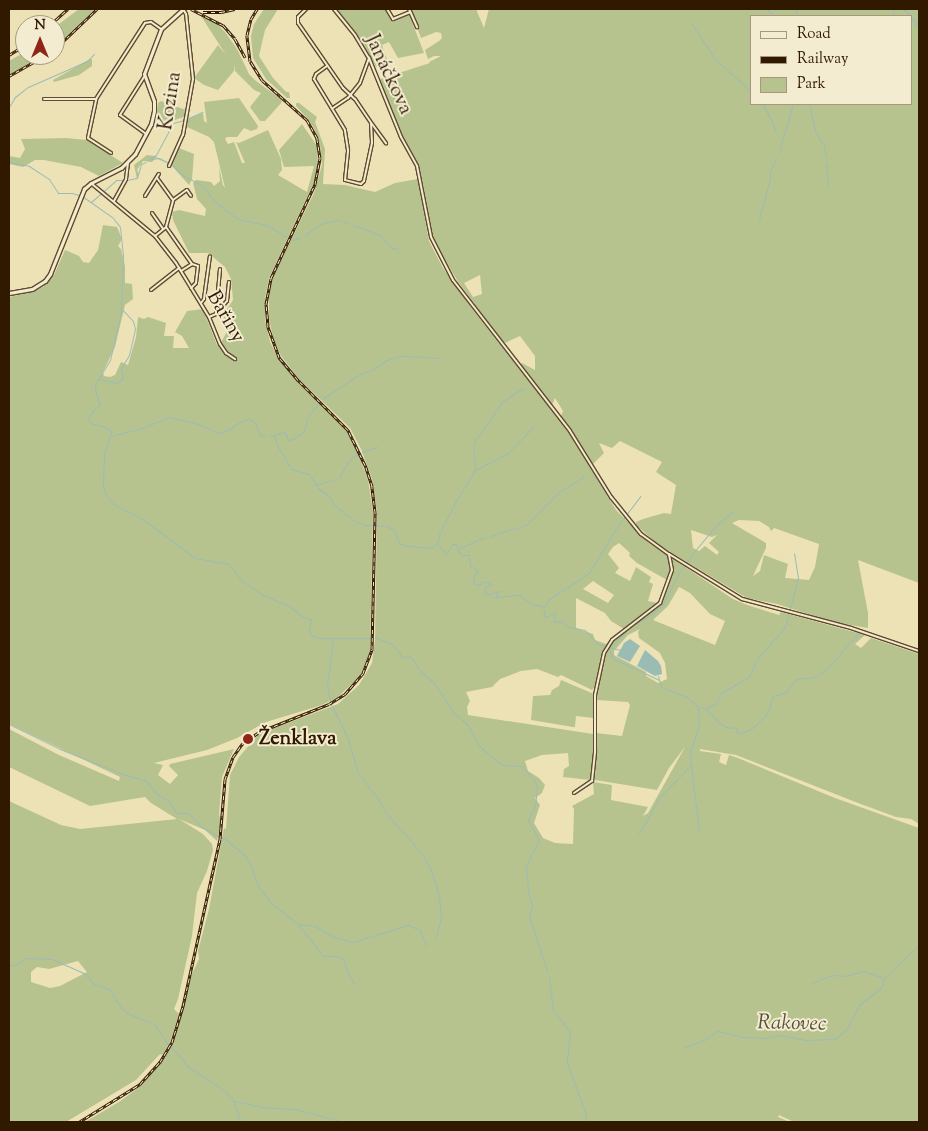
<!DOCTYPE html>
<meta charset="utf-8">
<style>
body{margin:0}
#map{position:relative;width:928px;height:1131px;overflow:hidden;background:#ede2b6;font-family:"Sorts Mill Goudy",serif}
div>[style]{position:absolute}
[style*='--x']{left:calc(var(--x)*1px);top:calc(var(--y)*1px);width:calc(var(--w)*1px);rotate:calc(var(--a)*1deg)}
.green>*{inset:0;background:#b7c38e}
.water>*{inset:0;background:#9bbcb5}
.stream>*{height:1px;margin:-0.5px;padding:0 0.5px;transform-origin:0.5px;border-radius:0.5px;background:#9bbcb5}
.roads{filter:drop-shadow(1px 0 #604b2e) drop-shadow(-1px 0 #604b2e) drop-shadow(0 1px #604b2e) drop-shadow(0 -1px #604b2e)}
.minor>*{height:2px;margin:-1px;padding:0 1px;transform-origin:1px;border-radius:1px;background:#f3ecd0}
.secondary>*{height:3px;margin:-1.5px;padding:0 1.5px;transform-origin:1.5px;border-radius:1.5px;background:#f3ecd0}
.rail>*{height:3px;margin-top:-1.5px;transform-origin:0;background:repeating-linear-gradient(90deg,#f3ecd0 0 4px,#311900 0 8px);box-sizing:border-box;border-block:1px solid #311900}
.dots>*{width:14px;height:14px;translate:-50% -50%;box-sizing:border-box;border:2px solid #f3ecd0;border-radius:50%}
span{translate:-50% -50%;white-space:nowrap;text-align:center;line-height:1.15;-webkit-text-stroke:4px #f3ecd0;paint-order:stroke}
.street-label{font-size:20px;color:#311900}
.poi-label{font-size:20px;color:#311900;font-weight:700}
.left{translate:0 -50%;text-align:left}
.water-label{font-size:21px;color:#56523f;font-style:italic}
.frame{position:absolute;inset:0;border:10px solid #311900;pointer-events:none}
.legend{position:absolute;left:750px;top:15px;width:162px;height:90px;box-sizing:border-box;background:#f3ecd0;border:1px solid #a5987d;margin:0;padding:6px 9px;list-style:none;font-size:15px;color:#311900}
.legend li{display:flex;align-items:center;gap:10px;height:25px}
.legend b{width:25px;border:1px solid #a5987d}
.north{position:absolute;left:15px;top:15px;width:50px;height:50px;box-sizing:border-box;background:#f3ecd0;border:1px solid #a5987d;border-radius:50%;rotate:0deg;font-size:14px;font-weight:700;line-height:20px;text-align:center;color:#311900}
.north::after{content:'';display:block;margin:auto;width:18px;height:22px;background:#8f2418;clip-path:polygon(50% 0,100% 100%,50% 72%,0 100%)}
</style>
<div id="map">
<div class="green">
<div style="clip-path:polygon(79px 9px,95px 9px,55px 47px,55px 27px)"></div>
<div style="clip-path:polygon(264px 9px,278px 9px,265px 30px,259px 56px,273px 78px,286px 92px,289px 92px,290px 98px,287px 98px,266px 79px,253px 58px,251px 36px,254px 24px)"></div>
<div style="clip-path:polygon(337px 9px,386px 9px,393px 22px,409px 14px,424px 53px,398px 58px,389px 42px,382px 45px,388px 62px,376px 67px,362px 41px)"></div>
<div style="clip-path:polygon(evenodd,410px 9px,476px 9px,484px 28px,489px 9px,486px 9px,919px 9px,919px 583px,858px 560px,868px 613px,868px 628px,833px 622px,777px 604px,747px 598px,660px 546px,636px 525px,636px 522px,643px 519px,664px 513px,671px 514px,676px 485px,656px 472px,662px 462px,620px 441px,612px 448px,599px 443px,604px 453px,593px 464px,561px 416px,563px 411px,555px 398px,552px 405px,520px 365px,522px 363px,535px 370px,535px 356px,520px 336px,505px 343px,500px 339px,457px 280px,433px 240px,419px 168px,402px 135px,380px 79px,430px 63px,429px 62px,441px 56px,434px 56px,428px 59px,425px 50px,439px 41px,442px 38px,441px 33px,436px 32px,421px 38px,410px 9px,752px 16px,912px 16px,912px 104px,752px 104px,752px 16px,410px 9px,480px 275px,482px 294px,473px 297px,464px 283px,480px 275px,410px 9px,739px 520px,759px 521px,769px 527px,771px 531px,774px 528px,819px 544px,815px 567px,809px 580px,785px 578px,788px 564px,764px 555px,760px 571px,753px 576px,766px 548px,766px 543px,732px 523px,739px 520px,410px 9px,691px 530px,712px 537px,717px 535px,709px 543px,719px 552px,717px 555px,705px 546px,699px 551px,693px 548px,691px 530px)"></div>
<div style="clip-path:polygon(201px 16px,216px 23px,225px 32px,237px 49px,249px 74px,256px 81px,281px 99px,282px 102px,265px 121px,260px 121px,250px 107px,261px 93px,254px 90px,235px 71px,235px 65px,234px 71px,218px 90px,204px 85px,194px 78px,218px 45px,226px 55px)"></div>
<div style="clip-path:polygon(25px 52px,25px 55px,43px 55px,9px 75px,9px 61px)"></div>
<div style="clip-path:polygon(90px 59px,92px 59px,92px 66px,79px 75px,54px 82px,53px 80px)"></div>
<div style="clip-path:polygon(evenodd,239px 98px,258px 126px,257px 129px,251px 131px,244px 128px,237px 137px,227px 137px,225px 139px,228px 144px,234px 142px,242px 163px,245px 163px,236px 142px,239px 143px,268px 130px,281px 159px,282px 170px,278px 175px,307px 192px,314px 166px,284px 167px,279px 150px,302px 124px,317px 146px,318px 165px,316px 178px,269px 278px,265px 298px,265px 320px,270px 342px,278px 358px,297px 381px,347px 431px,357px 450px,368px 480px,373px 512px,370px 652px,360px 676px,337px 698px,319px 706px,266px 722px,237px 738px,207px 750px,154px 763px,163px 765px,158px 775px,170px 784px,178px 775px,169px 766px,170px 764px,234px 749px,222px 777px,219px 814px,221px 822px,217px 841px,205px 830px,179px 819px,203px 834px,212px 844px,213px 850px,207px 871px,197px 893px,192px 936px,178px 999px,174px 1009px,179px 1014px,170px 1042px,163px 1054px,159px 1055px,136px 1080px,66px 1122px,9px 1122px,9px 801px,61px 825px,80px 829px,177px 819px,151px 803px,145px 797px,90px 806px,9px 767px,9px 729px,59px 755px,119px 781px,120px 777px,9px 724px,9px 297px,32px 292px,43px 287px,54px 275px,65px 250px,79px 256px,83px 262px,89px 263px,98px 250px,103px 225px,117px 227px,122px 239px,118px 246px,121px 249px,125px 266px,125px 283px,132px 284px,133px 299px,125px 305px,115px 347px,103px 372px,104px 376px,110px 377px,115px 375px,121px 362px,128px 365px,136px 337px,138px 317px,144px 319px,148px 317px,166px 323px,164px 336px,174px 336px,173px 348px,189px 348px,182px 336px,175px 332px,187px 311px,203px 309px,217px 345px,220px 344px,228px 330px,223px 315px,233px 300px,231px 279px,225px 267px,208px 253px,189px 253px,173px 220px,172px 212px,179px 210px,205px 216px,206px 209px,197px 199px,193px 183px,196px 180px,211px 182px,214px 186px,220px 181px,219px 167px,223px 185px,225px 188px,214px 142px,209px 137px,187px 127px,187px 119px,203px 113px,204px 121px,207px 123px,204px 102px,239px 98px,78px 961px,87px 972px,60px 986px,50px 988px,31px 982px,31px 972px,37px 967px,49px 969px,78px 961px)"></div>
<div style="clip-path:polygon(161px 101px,186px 110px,184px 117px,171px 121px,167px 126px,155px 122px,158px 103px)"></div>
<div style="clip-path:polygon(evenodd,296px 103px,299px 103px,317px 117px,315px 122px,325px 149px,323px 184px,345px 185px,375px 192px,395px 183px,418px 179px,429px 241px,443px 268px,473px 310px,568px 431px,616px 510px,649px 543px,733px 599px,747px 605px,779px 615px,781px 612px,865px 635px,855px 644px,861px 648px,871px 638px,919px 654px,919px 824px,911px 819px,896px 817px,858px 803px,736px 755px,700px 749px,700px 751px,721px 754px,719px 762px,726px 765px,729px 755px,738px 758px,835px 798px,919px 828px,919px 1122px,794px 1122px,779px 1115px,778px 1117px,790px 1122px,85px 1122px,119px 1102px,142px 1085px,161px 1063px,173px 1043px,192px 974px,199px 959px,198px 951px,209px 909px,224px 828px,226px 829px,230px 775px,239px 757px,259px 734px,338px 704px,359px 685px,372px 663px,375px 640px,377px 512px,372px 479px,361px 449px,350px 428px,299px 379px,281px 356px,274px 341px,269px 319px,269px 298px,272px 279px,314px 193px,322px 165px,320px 145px,315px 130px,308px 119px,296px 106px,296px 103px,619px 543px,630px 553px,629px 556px,637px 563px,667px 580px,658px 603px,648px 601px,653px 584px,649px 582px,651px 577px,636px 567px,630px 581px,615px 573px,619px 568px,608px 554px,613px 547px,619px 543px,296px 103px,593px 581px,614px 595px,608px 603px,583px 589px,593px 581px,296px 103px,679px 587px,690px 593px,710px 614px,725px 621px,715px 645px,653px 620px,668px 606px,679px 587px,296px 103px,576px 598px,605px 613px,611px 621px,624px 629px,606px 644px,595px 640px,593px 634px,576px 628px,576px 598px,296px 103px,640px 629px,638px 632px,639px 638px,660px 653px,665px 663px,667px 679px,658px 683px,646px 676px,646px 672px,614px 655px,614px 651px,628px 635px,640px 629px,296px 103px,599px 668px,602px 670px,596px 700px,628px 702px,630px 705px,622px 736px,596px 733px,595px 780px,657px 790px,669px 768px,685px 747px,648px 813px,643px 816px,648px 807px,611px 800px,612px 785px,593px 782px,594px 794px,572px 806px,574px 809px,573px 844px,555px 843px,543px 838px,534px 823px,540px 805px,535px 798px,542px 793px,545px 785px,539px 778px,528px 771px,525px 761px,542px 755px,568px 753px,569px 766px,564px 769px,563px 777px,590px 780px,593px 769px,593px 734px,468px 715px,467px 707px,470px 701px,466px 692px,492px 687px,500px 679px,521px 671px,537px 669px,558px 677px,561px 675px,592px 690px,595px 686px,599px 668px)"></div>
<div style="clip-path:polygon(66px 138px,87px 140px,123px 163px,99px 176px,81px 167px,44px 160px,35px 160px,23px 167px,9px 164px,9px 156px,20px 158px,25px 149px,21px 139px)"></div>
<div style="clip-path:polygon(179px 148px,194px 154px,192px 179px,189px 185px,171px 165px)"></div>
<div style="clip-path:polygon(147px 155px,155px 156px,168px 164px,156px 158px,152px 162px,143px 161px,137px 170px,139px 174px,137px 179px,134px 165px)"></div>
<div style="clip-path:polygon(561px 680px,594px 694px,593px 718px,576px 716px,575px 727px,573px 727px,531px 720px,533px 696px,550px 695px,552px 690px,559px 686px)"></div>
</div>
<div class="water">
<div style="clip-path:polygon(630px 639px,640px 646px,630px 662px,617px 656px,624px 643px)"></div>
<div style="clip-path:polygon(645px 650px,658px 661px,661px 666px,662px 674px,655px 676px,637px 666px)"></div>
</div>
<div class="stream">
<div style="--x:766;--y:9;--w:11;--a:38"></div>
<div style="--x:795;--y:9;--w:8;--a:67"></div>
<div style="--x:893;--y:9;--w:7;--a:82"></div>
<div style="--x:903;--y:9;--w:11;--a:41"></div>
<div style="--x:912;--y:18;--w:16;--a:63"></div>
<div style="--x:913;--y:18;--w:8;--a:45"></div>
<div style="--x:691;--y:23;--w:43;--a:56.3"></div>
<div style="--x:715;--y:59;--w:50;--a:41.7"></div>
<div style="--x:763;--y:104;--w:30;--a:64"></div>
<div style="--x:809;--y:104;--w:28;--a:77"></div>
<div style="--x:815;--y:131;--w:17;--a:59"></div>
<div style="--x:824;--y:146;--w:11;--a:80"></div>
<div style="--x:9;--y:107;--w:12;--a:-59"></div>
<div style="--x:15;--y:97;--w:16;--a:-38"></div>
<div style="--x:28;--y:87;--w:64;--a:-23.8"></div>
<div style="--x:87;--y:61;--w:10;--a:-45"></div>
<div style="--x:187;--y:119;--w:17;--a:-25"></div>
<div style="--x:780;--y:148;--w:46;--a:-73.5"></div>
<div style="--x:779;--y:152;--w:2;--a:-63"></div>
<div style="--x:152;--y:159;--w:7;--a:-8"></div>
<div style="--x:159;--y:158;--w:11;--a:27"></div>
<div style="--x:148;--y:160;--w:9;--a:-32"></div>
<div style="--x:156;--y:155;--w:36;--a:-62"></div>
<div style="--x:173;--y:123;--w:11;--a:-15"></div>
<div style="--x:9;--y:162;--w:20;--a:11"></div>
<div style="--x:29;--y:166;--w:24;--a:33"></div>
<div style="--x:49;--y:179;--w:17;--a:57"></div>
<div style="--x:58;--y:193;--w:14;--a:0"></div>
<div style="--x:72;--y:193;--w:10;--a:17"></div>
<div style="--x:82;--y:196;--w:38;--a:35"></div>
<div style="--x:113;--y:218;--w:11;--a:52"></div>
<div style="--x:120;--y:227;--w:28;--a:84"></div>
<div style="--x:123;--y:255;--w:57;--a:92"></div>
<div style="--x:121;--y:312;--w:49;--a:102.9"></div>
<div style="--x:110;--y:360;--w:28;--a:122"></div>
<div style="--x:95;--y:384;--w:11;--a:85"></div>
<div style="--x:96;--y:395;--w:10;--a:66"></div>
<div style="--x:100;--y:404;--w:13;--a:135"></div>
<div style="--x:91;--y:413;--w:7;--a:117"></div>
<div style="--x:88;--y:419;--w:6;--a:51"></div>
<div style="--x:92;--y:424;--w:11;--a:10"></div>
<div style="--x:103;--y:426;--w:9;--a:32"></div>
<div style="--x:111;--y:431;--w:25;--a:106"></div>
<div style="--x:104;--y:455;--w:30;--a:92"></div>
<div style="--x:103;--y:485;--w:10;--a:73"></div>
<div style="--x:106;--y:495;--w:11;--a:52"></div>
<div style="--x:113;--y:504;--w:31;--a:27"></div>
<div style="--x:141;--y:518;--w:67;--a:36.5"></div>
<div style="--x:195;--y:558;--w:35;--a:10"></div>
<div style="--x:229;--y:564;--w:20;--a:53"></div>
<div style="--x:241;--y:580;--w:27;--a:34"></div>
<div style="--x:263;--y:595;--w:28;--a:23"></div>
<div style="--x:289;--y:606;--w:18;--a:38"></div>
<div style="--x:303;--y:617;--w:8;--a:14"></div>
<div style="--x:311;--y:619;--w:12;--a:99"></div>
<div style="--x:309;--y:631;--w:6;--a:59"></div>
<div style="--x:312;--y:636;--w:7;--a:16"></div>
<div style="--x:319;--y:638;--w:54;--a:0"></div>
<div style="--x:826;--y:163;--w:22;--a:85"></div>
<div style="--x:171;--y:164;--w:18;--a:43"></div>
<div style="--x:184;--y:176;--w:20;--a:27"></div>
<div style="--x:202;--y:185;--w:20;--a:53"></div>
<div style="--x:214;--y:201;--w:30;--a:37"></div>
<div style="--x:238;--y:219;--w:30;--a:12"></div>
<div style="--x:267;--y:225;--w:23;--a:31"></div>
<div style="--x:127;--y:180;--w:10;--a:-11"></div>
<div style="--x:137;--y:178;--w:15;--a:-74"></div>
<div style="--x:141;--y:164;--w:5;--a:-22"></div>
<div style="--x:91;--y:202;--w:33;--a:-41"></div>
<div style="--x:116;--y:180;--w:8;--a:0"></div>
<div style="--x:759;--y:219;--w:41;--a:-74.6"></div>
<div style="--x:770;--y:179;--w:7;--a:-90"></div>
<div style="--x:770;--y:172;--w:15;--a:-67"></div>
<div style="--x:343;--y:221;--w:7;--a:27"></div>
<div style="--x:353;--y:225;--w:29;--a:20"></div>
<div style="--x:380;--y:235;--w:18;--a:47"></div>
<div style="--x:392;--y:248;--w:6;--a:9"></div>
<div style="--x:304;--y:236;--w:20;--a:-37"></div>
<div style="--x:320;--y:224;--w:19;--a:-12"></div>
<div style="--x:292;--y:240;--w:8;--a:-14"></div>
<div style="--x:428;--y:357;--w:10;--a:6"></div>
<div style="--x:99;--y:379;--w:18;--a:13"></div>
<div style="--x:117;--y:383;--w:8;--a:-40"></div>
<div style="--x:123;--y:378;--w:10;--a:-101"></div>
<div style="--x:121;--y:368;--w:15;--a:-58"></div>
<div style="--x:129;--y:355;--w:27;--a:-77"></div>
<div style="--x:135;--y:329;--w:8;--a:-104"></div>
<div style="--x:133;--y:321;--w:16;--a:-133"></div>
<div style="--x:322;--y:399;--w:45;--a:-33.3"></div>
<div style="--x:360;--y:374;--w:15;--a:-20"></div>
<div style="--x:374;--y:369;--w:14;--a:-36"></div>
<div style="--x:385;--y:361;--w:15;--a:-20"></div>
<div style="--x:399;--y:356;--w:25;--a:2"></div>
<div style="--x:307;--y:417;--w:20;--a:-49"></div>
<div style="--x:274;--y:435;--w:11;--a:-15"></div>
<div style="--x:285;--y:432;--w:9;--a:69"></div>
<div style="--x:288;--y:440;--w:5;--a:-11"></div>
<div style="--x:293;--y:439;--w:14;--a:-36"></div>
<div style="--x:304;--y:431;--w:12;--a:-76"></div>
<div style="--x:111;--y:436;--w:32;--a:-14"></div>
<div style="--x:142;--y:428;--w:29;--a:-22"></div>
<div style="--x:169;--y:417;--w:27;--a:13"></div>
<div style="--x:195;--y:423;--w:27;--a:22"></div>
<div style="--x:220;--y:433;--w:9;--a:-21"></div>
<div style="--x:228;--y:430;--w:17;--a:-33"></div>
<div style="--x:242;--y:421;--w:8;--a:-14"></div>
<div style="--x:250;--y:419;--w:6;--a:39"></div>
<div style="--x:255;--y:423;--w:13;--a:67"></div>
<div style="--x:260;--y:435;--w:6;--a:9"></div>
<div style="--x:271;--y:436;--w:3;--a:-18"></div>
<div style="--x:274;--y:435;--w:8;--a:76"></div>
<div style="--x:276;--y:443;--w:30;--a:60"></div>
<div style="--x:291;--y:469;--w:19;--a:16"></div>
<div style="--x:309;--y:474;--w:17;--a:57"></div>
<div style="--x:318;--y:488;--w:14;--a:36"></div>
<div style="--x:329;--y:496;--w:10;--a:61"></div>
<div style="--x:334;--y:505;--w:24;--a:38"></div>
<div style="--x:353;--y:520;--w:12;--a:24"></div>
<div style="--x:364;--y:525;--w:23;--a:2"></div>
<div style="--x:387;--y:526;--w:9;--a:32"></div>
<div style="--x:395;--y:531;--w:13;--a:72"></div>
<div style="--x:399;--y:543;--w:4;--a:27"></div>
<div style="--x:403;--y:545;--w:23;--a:7"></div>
<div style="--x:426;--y:548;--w:7;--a:-8"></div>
<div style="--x:433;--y:547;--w:6;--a:-45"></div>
<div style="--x:437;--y:543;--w:15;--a:53"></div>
<div style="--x:446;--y:555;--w:13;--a:-61"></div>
<div style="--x:452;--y:544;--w:4;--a:0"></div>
<div style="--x:456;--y:544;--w:12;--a:66"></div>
<div style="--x:461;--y:555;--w:8;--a:0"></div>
<div style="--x:469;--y:555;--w:11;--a:85"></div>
<div style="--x:470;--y:566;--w:9;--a:27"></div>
<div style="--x:478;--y:570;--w:9;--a:122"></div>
<div style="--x:473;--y:578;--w:6;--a:81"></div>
<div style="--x:474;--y:584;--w:5;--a:11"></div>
<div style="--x:479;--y:585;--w:6;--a:-39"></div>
<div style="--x:484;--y:581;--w:8;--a:23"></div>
<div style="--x:491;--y:584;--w:8;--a:150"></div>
<div style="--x:484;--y:588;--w:7;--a:74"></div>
<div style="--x:486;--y:595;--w:14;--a:-17"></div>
<div style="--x:499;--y:591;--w:7;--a:124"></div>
<div style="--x:495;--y:597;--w:25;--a:-5"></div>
<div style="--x:520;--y:595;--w:13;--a:39"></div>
<div style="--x:530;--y:603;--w:14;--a:17"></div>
<div style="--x:543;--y:607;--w:10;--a:79"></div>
<div style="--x:545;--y:617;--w:11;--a:-22"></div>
<div style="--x:555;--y:613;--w:9;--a:96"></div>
<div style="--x:554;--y:622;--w:6;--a:-9"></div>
<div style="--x:560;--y:621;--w:11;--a:34"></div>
<div style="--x:569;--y:627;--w:16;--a:11"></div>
<div style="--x:585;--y:630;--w:19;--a:47"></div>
<div style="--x:598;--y:644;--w:24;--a:15"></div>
<div style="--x:362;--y:452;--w:16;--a:-18"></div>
<div style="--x:475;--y:470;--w:37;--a:-27"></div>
<div style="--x:508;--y:453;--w:37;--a:-46"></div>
<div style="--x:339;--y:477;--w:21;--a:-59"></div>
<div style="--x:350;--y:459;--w:12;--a:-31"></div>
<div style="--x:316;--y:485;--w:21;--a:-17"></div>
<div style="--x:441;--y:530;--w:29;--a:-63"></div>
<div style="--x:454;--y:504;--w:39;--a:-58"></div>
<div style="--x:475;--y:471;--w:27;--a:-94"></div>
<div style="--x:473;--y:444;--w:51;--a:-55.4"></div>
<div style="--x:502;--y:402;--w:25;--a:-34"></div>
<div style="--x:490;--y:536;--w:38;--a:-17"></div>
<div style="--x:526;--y:525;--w:45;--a:-45"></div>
<div style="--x:558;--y:493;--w:30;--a:-33"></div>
<div style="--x:437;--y:543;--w:11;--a:-75"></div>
<div style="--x:460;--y:548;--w:27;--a:-24"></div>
<div style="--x:544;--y:606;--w:9;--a:-54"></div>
<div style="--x:549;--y:599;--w:48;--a:-33"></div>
<div style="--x:589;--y:573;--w:54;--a:-58.7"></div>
<div style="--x:617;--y:527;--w:39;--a:-53"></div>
<div style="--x:635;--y:624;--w:16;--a:-30"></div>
<div style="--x:649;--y:616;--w:18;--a:-41"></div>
<div style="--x:663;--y:604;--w:34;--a:-63"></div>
<div style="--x:678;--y:574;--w:26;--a:-54"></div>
<div style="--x:693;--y:553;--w:38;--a:-50"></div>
<div style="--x:717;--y:524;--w:20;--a:-37"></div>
<div style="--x:375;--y:637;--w:18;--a:22"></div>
<div style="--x:392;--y:644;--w:16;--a:52"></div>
<div style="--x:402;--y:657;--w:8;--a:-7"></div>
<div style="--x:410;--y:656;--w:18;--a:56"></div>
<div style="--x:420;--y:671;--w:20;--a:41"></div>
<div style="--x:435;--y:684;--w:33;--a:57"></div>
<div style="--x:453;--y:712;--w:20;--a:41"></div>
<div style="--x:468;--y:725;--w:22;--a:63"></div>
<div style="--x:478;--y:745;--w:31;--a:40"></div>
<div style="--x:502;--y:765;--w:20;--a:3"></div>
<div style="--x:522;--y:766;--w:20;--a:49"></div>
<div style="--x:535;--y:781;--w:8;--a:76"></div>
<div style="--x:537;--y:789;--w:17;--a:97"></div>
<div style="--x:535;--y:806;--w:16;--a:117"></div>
<div style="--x:528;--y:820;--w:23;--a:61"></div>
<div style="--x:539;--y:840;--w:29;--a:117"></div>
<div style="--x:526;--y:866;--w:25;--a:85"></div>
<div style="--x:528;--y:891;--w:15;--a:74"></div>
<div style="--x:532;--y:905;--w:12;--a:104"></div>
<div style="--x:529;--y:917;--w:57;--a:71.6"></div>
<div style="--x:333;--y:639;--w:47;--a:97.3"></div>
<div style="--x:327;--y:686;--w:18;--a:77"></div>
<div style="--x:331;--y:704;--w:39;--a:64"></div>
<div style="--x:348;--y:739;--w:35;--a:74"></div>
<div style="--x:358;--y:773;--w:33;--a:52"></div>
<div style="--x:378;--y:799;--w:16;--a:60"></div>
<div style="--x:386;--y:813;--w:56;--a:48.6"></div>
<div style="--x:423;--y:855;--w:15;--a:62"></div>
<div style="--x:430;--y:868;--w:29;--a:72"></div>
<div style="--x:439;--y:896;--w:21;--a:85"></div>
<div style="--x:441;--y:917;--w:21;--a:104"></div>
<div style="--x:612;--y:646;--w:23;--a:-47"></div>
<div style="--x:609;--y:647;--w:11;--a:75"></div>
<div style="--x:612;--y:658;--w:52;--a:25.1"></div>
<div style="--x:658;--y:676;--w:11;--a:75"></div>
<div style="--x:661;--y:687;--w:28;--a:21"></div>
<div style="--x:687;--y:697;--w:15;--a:42"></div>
<div style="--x:698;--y:707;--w:7;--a:8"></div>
<div style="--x:705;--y:708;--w:19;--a:47"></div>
<div style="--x:718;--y:722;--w:9;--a:32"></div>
<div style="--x:726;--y:727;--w:10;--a:6"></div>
<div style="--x:736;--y:728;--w:5;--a:79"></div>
<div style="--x:737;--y:733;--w:7;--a:-8"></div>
<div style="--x:744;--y:732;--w:11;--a:-27"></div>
<div style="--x:754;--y:727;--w:21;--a:-47"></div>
<div style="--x:768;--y:712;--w:17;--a:-73"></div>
<div style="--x:773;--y:696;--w:14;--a:-17"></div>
<div style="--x:786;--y:692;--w:16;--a:-52"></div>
<div style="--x:796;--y:679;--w:18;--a:-6"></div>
<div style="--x:814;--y:677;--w:15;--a:-32"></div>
<div style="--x:827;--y:669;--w:49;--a:-49.1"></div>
<div style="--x:706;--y:708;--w:10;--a:-24"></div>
<div style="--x:715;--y:704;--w:13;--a:-61"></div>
<div style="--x:721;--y:693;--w:32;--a:-30"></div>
<div style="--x:749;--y:677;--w:21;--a:-65"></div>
<div style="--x:758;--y:658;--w:41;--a:-48.9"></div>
<div style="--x:785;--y:627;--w:51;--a:-75.1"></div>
<div style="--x:798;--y:578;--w:25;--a:-99"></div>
<div style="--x:9;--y:724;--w:57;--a:26.1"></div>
<div style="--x:60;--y:749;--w:59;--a:21.8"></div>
<div style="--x:691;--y:765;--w:66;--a:83.1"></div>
<div style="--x:117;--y:772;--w:30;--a:17"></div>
<div style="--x:146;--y:781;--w:17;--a:50"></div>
<div style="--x:157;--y:794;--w:14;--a:30"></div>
<div style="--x:169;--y:801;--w:14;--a:60"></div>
<div style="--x:176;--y:813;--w:12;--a:0"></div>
<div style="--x:188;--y:813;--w:20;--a:45"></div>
<div style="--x:202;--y:827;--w:20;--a:30"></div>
<div style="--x:638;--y:833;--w:14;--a:-54"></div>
<div style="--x:646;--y:822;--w:27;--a:-62"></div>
<div style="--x:659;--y:798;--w:46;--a:-45.9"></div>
<div style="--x:691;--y:765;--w:13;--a:-94"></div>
<div style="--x:690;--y:752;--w:28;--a:-71"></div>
<div style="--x:699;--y:726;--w:19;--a:-93"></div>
<div style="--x:222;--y:837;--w:28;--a:38"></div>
<div style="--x:244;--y:854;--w:13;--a:58"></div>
<div style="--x:251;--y:865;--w:22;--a:72"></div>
<div style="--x:258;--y:886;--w:21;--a:53"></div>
<div style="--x:271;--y:903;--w:34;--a:38"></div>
<div style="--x:298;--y:924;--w:41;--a:52"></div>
<div style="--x:323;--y:956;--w:15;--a:0"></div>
<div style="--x:338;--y:956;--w:6;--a:31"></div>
<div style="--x:343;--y:959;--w:16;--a:72"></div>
<div style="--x:348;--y:974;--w:11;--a:56"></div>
<div style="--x:299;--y:924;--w:16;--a:7"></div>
<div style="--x:315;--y:926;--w:24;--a:30"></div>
<div style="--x:336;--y:938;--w:17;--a:13"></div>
<div style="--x:353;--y:942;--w:58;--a:-17.2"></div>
<div style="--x:408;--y:925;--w:13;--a:23"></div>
<div style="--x:420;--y:930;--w:17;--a:69"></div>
<div style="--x:9;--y:965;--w:6;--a:0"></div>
<div style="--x:15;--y:965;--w:13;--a:-32"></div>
<div style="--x:26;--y:958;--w:26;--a:2"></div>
<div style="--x:52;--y:959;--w:35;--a:24"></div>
<div style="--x:84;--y:973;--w:15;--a:48"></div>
<div style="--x:94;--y:984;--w:16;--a:18"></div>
<div style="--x:109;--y:989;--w:20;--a:57"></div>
<div style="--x:120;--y:1006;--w:10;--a:45"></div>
<div style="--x:127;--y:1013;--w:29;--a:22"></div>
<div style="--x:154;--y:1024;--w:25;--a:56"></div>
<div style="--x:168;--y:1045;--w:19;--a:43"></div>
<div style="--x:182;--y:1058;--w:9;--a:58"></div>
<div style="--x:187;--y:1066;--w:45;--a:33.3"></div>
<div style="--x:225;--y:1091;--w:13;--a:48"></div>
<div style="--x:234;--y:1101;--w:30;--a:12"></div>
<div style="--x:263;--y:1107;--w:32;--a:4"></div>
<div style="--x:295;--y:1109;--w:51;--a:14.9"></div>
<div style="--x:549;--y:977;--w:34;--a:83"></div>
<div style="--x:553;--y:1011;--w:26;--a:50"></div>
<div style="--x:570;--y:1031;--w:31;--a:96"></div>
<div style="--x:567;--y:1062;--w:53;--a:70.2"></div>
<div style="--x:585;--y:1112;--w:10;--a:84"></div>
<div style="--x:812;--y:983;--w:22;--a:-22"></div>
<div style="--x:832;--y:975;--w:13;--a:4"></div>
<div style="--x:845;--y:976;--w:20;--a:-15"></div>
<div style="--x:864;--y:971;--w:20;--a:20"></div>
<div style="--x:684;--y:1048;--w:22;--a:-22"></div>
<div style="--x:704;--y:1040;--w:16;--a:-35"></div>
<div style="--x:717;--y:1031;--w:28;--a:13"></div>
<div style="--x:744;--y:1037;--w:21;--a:3"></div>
<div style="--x:765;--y:1038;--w:15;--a:-11"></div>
<div style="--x:780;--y:1035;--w:25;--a:11"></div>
<div style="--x:805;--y:1040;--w:30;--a:-2"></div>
<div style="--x:835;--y:1039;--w:16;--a:-40"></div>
<div style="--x:847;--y:1029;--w:27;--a:-63"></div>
<div style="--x:859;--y:1005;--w:28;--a:-38"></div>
<div style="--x:881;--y:988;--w:10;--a:-73"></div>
<div style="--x:884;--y:978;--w:48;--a:-43.3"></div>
<div style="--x:234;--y:1102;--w:21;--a:71"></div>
</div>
<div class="roads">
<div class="minor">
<div style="--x:306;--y:9;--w:11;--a:135"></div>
<div style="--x:298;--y:17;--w:6;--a:90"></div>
<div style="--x:298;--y:23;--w:79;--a:55.3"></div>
<div style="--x:343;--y:88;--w:16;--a:43"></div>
<div style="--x:355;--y:99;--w:29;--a:56"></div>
<div style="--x:371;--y:123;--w:20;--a:87"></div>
<div style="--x:372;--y:143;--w:39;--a:102"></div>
<div style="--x:364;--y:181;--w:4;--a:135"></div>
<div style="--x:361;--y:184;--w:16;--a:-166"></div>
<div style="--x:345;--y:180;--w:30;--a:-84"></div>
<div style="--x:348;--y:150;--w:20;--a:-99"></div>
<div style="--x:345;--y:130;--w:60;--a:-121.3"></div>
<div style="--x:314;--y:79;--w:5;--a:-68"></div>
<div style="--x:316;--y:74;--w:14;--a:-36"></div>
<div style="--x:334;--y:9;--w:33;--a:51"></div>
<div style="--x:355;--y:35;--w:27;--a:59"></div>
<div style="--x:369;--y:58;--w:85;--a:67.9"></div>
<div style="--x:401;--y:137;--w:33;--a:61"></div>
<div style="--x:417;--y:166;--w:72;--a:78.8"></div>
<div style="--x:431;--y:237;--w:48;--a:62.9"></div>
<div style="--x:453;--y:280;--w:191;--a:52.2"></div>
<div style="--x:570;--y:431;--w:78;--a:58.2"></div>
<div style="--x:611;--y:497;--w:48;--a:51"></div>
<div style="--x:641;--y:534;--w:34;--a:36"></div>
<div style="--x:669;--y:554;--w:86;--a:31.7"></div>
<div style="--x:742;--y:599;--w:113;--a:14.9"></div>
<div style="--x:851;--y:628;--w:72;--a:18.7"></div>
<div style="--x:387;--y:9;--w:12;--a:59"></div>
<div style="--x:393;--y:19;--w:18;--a:-22"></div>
<div style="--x:409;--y:9;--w:20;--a:66"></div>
<div style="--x:144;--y:77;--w:45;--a:122.3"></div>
<div style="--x:120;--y:115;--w:32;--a:36"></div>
<div style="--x:44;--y:99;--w:52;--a:0"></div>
<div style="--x:333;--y:108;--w:18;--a:-34"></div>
<div style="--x:348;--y:98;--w:19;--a:-51"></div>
<div style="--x:360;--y:83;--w:27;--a:-70"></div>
<div style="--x:372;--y:124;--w:24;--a:54"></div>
<div style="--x:111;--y:153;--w:27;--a:-147"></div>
<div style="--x:88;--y:138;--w:40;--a:-78"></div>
<div style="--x:96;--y:99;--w:90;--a:-57.2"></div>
<div style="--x:145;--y:23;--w:6;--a:-9"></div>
<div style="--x:151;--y:22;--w:12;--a:35"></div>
<div style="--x:169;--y:166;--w:34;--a:-66"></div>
<div style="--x:183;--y:135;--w:57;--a:-79.9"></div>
<div style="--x:193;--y:79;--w:65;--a:-96.1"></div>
<div style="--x:186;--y:14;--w:6;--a:-121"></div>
<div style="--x:157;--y:178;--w:27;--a:54"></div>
<div style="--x:92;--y:184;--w:82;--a:39.5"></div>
<div style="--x:155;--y:236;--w:34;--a:52"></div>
<div style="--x:176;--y:263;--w:63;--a:58.6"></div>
<div style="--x:209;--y:317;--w:29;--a:68"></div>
<div style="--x:220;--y:344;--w:11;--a:56"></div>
<div style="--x:226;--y:353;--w:11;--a:34"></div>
<div style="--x:145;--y:196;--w:26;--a:-58"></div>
<div style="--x:114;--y:201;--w:25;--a:-61"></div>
<div style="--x:126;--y:179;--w:16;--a:-83"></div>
<div style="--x:152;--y:213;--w:19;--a:55"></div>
<div style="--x:166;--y:227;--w:45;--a:54.9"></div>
<div style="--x:192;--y:264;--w:6;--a:18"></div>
<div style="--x:198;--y:266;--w:17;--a:97"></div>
<div style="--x:196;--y:283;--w:7;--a:135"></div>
<div style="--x:155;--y:236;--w:14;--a:-39"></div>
<div style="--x:166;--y:227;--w:28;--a:-75"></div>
<div style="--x:173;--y:200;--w:17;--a:-36"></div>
<div style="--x:187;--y:190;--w:7;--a:56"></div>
<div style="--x:181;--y:271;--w:13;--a:-32"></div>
<div style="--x:151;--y:290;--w:36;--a:-38"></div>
<div style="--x:201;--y:303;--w:5;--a:-53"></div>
<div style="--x:204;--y:299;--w:43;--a:-82.1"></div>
<div style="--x:216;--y:314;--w:17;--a:-50"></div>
<div style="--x:227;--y:301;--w:19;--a:-84"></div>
<div style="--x:209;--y:317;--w:8;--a:-23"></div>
<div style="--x:216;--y:314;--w:45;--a:-84.9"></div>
<div style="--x:574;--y:793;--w:22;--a:-34"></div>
<div style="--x:592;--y:781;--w:30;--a:-84"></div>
<div style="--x:595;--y:751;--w:56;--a:-90"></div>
<div style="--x:595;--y:695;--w:43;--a:-77.9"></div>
<div style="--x:604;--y:653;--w:15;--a:-58"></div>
<div style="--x:612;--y:640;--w:61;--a:-37.6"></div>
<div style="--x:660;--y:603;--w:35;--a:-70"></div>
<div style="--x:672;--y:570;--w:16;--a:-101"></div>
</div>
<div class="secondary">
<div style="--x:9;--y:293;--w:23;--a:-10"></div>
<div style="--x:32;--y:289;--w:15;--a:-32"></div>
<div style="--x:45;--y:281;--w:9;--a:-54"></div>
<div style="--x:50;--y:274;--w:92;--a:-68.2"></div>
<div style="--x:84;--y:189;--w:9;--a:-41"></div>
<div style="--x:91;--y:183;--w:34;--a:-27"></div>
<div style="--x:121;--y:168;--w:20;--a:-45"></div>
<div style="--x:135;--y:154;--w:34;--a:-62"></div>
<div style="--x:151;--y:124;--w:13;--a:-77"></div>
<div style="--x:154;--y:111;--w:10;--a:-90"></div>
<div style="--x:154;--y:101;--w:29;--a:-110"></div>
<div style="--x:144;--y:74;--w:48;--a:-69.3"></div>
<div style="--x:161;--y:29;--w:30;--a:-42"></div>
</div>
</div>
<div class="rail">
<div style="--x:191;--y:9;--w:36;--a:27"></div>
<div style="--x:223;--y:25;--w:18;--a:49"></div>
<div style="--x:235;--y:39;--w:21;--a:61"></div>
<div style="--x:203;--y:12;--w:18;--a:0"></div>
<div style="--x:221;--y:12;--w:14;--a:-12"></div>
<div style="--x:50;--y:25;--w:24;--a:-42"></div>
<div style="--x:55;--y:49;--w:58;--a:-43.6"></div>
<div style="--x:9;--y:55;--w:19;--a:-32"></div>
<div style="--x:9;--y:76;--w:43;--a:-29.6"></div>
<div style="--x:79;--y:1122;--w:72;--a:-31.9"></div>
<div style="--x:140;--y:1084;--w:30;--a:-48"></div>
<div style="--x:160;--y:1062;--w:23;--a:-59"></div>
<div style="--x:172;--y:1042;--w:38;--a:-73"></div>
<div style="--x:183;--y:1006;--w:171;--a:-77.5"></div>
<div style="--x:220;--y:839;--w:60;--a:-85.2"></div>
<div style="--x:225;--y:779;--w:23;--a:-70"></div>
<div style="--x:233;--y:757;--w:16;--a:-55"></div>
<div style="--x:242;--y:744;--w:21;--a:-35"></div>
<div style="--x:259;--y:732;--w:75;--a:-21.8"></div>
<div style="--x:329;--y:704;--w:19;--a:-32"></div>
<div style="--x:345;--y:694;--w:28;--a:-49"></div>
<div style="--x:363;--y:673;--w:26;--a:-69"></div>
<div style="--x:372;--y:649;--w:137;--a:-88.7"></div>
<div style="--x:375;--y:512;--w:26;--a:-97"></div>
<div style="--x:372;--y:486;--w:22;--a:-108"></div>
<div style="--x:365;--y:465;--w:39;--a:-116"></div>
<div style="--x:348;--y:430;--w:71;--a:-135"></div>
<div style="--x:298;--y:380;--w:30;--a:-130"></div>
<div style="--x:279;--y:357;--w:33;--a:-110"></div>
<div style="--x:268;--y:326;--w:22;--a:-95"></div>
<div style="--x:266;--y:304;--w:26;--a:-79"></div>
<div style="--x:271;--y:278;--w:104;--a:-64.9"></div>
<div style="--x:315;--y:184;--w:26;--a:-79"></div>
<div style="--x:320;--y:158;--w:20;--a:-99"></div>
<div style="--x:317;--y:138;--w:21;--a:-119"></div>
<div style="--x:307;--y:120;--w:60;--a:-138.4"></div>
<div style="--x:262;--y:80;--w:22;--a:-122"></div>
<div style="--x:250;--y:61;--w:26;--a:-97"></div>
<div style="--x:247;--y:35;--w:16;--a:-76"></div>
<div style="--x:251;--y:19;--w:12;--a:-59"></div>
</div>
<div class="dots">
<div style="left:248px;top:739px;background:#8f2418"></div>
</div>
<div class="street-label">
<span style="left:388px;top:75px;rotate:65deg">Janáčkova</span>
<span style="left:171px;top:101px;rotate:-81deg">Kozina</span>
<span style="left:225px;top:317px;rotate:60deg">Bařiny</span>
</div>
<div class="poi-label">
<span class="left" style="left:259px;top:739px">Ženklava</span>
</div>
<div class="water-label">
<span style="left:792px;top:1024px;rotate:1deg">Rakovec</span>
</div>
<div class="frame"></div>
<ul class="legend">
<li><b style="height:6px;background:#f3ecd0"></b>Road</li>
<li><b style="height:6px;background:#311900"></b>Railway</li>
<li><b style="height:14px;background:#b7c38e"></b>Park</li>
</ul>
<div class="north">N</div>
</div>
